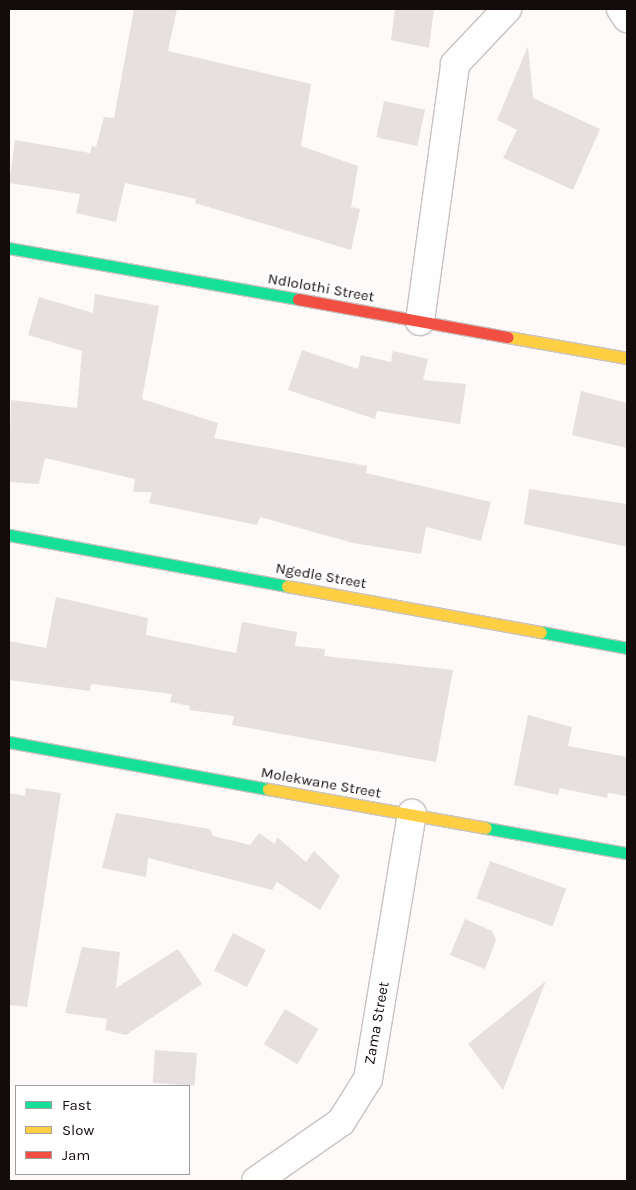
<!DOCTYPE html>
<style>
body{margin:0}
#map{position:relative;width:636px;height:1190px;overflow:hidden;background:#fdfaf9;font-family:Karla,sans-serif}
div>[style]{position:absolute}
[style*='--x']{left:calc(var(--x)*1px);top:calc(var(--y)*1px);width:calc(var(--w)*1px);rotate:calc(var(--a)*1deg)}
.building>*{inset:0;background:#e7e0e1;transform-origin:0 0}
.roads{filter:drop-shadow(1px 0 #c9c2c1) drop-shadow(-1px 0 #c9c2c1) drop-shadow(0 1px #c9c2c1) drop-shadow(0 -1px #c9c2c1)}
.street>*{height:28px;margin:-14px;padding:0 14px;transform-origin:14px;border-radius:14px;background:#fffefe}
.fast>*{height:11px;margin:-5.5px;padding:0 5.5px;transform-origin:5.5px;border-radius:5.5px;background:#16e098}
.slow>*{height:11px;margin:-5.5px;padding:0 5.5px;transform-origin:5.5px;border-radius:5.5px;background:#ffcf43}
.jam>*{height:11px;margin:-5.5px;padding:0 5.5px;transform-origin:5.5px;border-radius:5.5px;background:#f24e42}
span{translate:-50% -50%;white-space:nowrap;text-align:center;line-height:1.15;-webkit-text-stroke:4.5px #fff;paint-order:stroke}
.street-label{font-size:15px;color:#140c0a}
.frame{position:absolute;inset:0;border:10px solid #140c0a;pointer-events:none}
.legend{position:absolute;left:15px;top:1085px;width:175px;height:90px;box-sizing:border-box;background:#fff;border:1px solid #a19e9d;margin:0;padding:6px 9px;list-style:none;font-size:15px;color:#140c0a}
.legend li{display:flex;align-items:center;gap:10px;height:25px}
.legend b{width:25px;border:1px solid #a19e9d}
</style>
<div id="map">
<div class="building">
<div style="clip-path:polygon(134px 9px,177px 9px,168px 51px,311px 84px,301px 146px,358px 166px,351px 207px,360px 209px,351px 250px,195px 203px,196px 199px,125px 183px,116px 222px,76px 213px,80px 194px,9px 183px,15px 140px,90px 153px,92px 146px,96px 147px,104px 117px,114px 118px)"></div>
<div style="clip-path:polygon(395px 9px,434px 9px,429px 48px,391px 40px)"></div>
<div style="clip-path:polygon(528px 46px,533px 98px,600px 129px,573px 190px,503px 158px,517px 130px,497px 120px)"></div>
<div style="left:384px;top:101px;width:42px;height:37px;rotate:12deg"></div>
<div style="clip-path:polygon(95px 294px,159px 306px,142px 399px,218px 423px,214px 438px,367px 466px,366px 473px,491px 502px,481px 541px,426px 527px,421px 554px,353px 543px,260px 517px,257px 525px,149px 503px,152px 492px,133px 492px,135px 479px,45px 458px,39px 484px,9px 482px,11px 400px,77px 408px,82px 351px,28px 335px,39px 297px,93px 313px)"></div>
<div style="clip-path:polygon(302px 350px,358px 369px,361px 355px,391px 362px,393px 351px,428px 359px,423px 380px,466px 384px,460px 424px,377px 411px,375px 419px,288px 390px)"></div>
<div style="clip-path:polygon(581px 391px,627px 403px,627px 448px,572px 435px)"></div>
<div style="clip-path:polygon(529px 489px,627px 504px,627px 547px,524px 524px)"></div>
<div style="clip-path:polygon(56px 597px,148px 618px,146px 635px,236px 653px,242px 622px,297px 632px,295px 646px,325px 649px,324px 656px,453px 670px,436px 762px,232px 725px,234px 716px,189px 710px,190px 706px,170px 702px,172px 694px,91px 684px,90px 691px,9px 680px,9px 641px,46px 648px)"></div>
<div style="clip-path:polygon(528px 715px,572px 727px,568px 746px,627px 757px,627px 796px,608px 793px,607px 798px,560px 788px,558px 795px,514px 785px)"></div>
<div style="clip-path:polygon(26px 788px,61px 793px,27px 1007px,9px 1005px,9px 793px,25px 796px)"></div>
<div style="clip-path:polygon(116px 813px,210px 829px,213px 836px,250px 845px,259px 833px,275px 844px,277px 837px,306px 862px,314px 851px,340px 876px,320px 910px,277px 882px,272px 890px,148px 858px,146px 877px,102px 868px)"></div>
<div style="left:490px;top:861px;width:81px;height:40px;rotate:20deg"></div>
<div style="clip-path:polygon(465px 919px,492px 931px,496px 940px,485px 969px,450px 955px)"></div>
<div style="left:233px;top:933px;width:37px;height:42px;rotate:27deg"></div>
<div style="clip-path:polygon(82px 947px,120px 952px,116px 988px,178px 949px,202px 984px,126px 1035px,105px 1030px,107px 1019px,65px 1013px)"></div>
<div style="clip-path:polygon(546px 981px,503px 1090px,468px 1044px)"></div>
<div style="left:285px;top:1009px;width:39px;height:41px;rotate:31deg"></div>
<div style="left:155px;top:1050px;width:42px;height:33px;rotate:4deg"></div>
</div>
<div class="roads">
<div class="street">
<div style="--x:621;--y:9;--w:11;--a:56"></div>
<div style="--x:420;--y:321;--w:259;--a:-82.2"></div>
<div style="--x:455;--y:64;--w:76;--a:-46.6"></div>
<div style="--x:256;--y:1181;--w:103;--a:-34.8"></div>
<div style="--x:341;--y:1122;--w:51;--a:-57.9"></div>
<div style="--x:368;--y:1079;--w:269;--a:-80.6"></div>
</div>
<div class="fast">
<div style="--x:9;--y:248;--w:293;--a:10"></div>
<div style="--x:9;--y:535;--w:283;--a:10.4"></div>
<div style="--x:541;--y:632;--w:87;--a:10.5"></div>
<div style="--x:9;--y:742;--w:263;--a:10.3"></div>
<div style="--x:486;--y:828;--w:143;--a:10.1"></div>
</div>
<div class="slow">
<div style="--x:508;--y:337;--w:121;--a:10"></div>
<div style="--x:287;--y:586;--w:258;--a:10.3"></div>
<div style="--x:268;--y:789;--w:221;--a:10.1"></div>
</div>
<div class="jam">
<div style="--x:298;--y:299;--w:213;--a:10.3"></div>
</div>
</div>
<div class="street-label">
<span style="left:321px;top:288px;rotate:10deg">Ndlolothi Street</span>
<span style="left:321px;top:576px;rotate:10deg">Ngedle Street</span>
<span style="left:321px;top:783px;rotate:10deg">Molekwane Street</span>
<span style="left:377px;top:1023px;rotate:-80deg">Zama Street</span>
</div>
<div class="frame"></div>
<ul class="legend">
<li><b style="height:6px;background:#16e098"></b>Fast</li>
<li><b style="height:6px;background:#ffcf43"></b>Slow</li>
<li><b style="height:6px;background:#f24e42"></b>Jam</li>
</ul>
</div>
